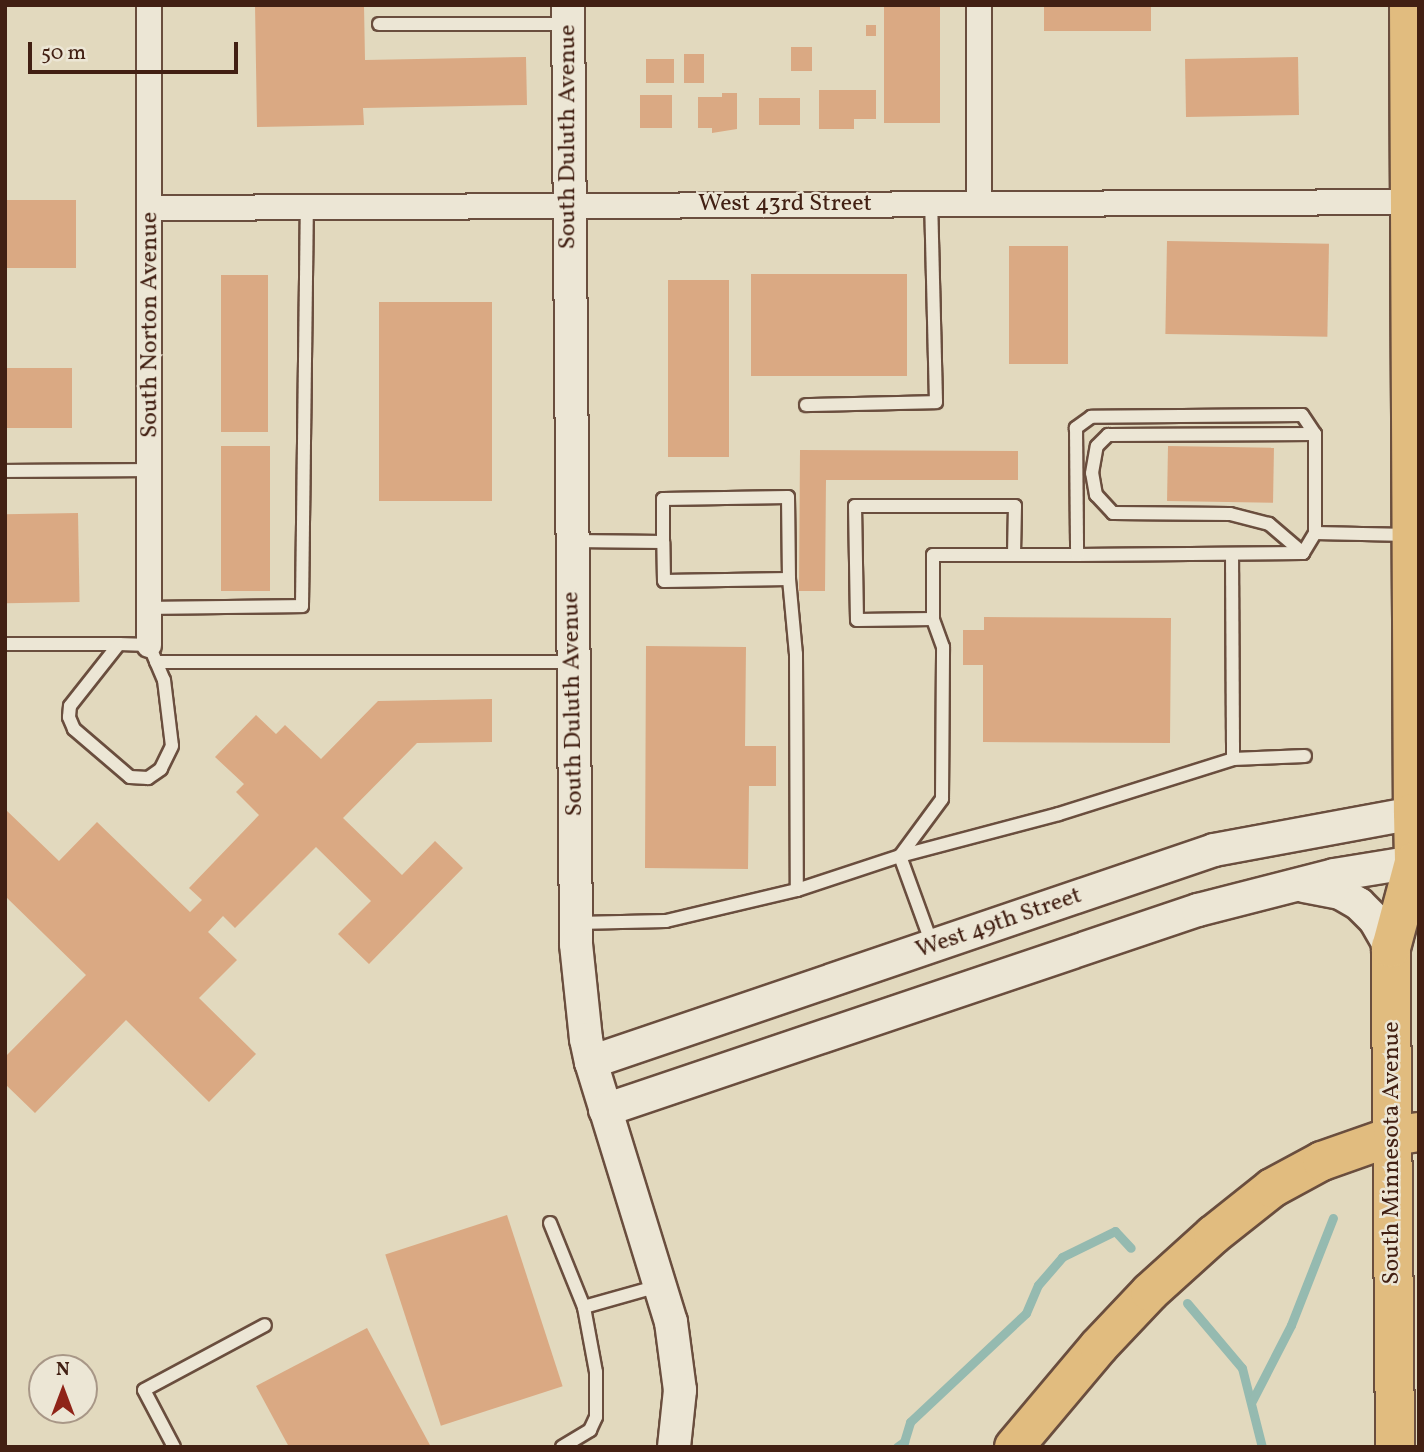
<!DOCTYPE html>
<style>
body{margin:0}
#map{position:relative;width:1424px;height:1452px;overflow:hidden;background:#e2d9be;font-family:Vollkorn,serif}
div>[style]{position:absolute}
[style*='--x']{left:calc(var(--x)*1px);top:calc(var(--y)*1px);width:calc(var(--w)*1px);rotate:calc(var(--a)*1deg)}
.stream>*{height:9px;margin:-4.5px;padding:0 4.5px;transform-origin:4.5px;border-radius:4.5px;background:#95bab0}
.building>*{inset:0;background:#daa983;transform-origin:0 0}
.roads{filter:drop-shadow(2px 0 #6a4e3e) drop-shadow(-2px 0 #6a4e3e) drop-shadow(0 2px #6a4e3e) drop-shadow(0 -2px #6a4e3e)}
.service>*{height:12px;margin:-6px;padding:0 6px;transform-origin:6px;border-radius:6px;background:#ece6d5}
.minor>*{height:24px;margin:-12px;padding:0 12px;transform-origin:12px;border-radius:12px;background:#ece6d5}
.tertiary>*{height:32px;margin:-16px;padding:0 16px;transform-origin:16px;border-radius:16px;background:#ece6d5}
.primary>*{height:38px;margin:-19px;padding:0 19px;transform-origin:19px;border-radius:19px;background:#e1bc7f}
.motorway>*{height:38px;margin:-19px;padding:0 19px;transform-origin:19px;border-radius:19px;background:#e1bc7f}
span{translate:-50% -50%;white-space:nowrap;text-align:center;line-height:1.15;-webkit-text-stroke:5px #ece6d5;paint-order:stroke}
.street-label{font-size:24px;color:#422013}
.frame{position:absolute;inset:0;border:7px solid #422013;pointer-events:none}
.north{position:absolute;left:28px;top:1354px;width:70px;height:70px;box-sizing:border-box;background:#ece6d5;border:2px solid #a89787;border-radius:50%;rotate:0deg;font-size:19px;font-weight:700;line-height:28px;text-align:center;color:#422013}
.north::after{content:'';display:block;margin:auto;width:24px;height:32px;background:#8f2418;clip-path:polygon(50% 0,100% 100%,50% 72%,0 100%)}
.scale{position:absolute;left:28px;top:42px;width:210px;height:32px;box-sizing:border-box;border:4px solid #422013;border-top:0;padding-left:9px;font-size:21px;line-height:24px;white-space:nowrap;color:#422013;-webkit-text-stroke:5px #ece6d5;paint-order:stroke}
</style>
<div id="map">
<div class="stream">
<div style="--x:1187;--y:1303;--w:85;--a:49.8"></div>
<div style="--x:1242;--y:1368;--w:81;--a:75.8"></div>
<div style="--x:1252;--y:1401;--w:85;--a:-62.8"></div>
<div style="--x:1291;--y:1325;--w:115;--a:-68.6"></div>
<div style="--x:897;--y:1447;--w:9;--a:-36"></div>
<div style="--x:904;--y:1442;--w:21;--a:-73"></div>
<div style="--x:910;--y:1422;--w:159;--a:-43.2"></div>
<div style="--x:1026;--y:1313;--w:30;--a:-67"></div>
<div style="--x:1038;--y:1285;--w:37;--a:-49"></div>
<div style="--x:1062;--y:1257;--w:59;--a:-26.1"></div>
<div style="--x:1115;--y:1231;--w:23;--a:47"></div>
</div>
<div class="building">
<div style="clip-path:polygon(255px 5px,364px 5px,365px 60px,526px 57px,527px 105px,363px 108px,364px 125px,257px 127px)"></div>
<div style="left:1044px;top:5px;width:107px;height:26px"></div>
<div style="left:940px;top:7px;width:116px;height:56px;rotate:90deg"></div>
<div style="left:866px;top:25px;width:10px;height:11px"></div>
<div style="left:791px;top:47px;width:21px;height:24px"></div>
<div style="left:704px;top:54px;width:29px;height:20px;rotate:90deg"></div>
<div style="left:1298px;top:57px;width:58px;height:113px;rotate:89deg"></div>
<div style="left:646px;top:59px;width:28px;height:24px"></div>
<div style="clip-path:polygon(819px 90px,876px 90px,876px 119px,854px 119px,854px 129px,819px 129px)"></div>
<div style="clip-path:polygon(722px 93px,737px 93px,737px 129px,712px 133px,712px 128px,698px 128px,698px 97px,722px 97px)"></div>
<div style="left:640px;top:95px;width:32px;height:33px"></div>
<div style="left:759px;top:98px;width:41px;height:27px"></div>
<div style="left:5px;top:200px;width:71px;height:68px"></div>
<div style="left:1167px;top:241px;width:162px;height:93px;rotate:1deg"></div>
<div style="left:1009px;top:246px;width:59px;height:118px"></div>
<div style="left:751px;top:274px;width:156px;height:102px"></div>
<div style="left:221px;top:275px;width:47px;height:157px"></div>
<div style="left:668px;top:280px;width:61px;height:177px"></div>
<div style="left:379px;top:302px;width:113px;height:199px"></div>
<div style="left:72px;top:368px;width:60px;height:67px;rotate:90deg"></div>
<div style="left:221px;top:446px;width:49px;height:145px"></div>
<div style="left:1168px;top:446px;width:106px;height:55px;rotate:1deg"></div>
<div style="clip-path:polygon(800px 450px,1018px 451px,1018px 480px,826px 480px,825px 591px,799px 591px)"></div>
<div style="left:78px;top:513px;width:89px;height:73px;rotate:89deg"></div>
<div style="clip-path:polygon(984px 617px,1171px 618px,1170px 743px,983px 742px,983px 665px,963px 665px,963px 630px,984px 630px)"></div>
<div style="clip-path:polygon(646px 646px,746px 647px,745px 746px,776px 746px,776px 786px,749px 786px,748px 869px,645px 868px)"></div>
<div style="clip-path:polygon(492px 699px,492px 742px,417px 743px,343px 818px,402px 875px,435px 841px,463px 868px,369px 964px,338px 934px,371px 901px,316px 847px,235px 928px,223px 916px,208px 932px,237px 960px,199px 998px,256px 1054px,209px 1102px,126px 1020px,35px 1113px,5px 1084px,5px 1057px,86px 975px,5px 896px,5px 809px,59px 861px,97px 822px,190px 912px,202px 900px,189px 888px,259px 815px,236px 792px,244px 784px,215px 757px,256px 715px,276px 734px,285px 725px,321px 759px,378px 701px)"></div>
<div style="left:507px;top:1215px;width:180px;height:128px;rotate:72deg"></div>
<div style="clip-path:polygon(367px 1328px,431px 1447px,289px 1447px,256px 1386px)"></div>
</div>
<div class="roads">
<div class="service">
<div style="--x:379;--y:24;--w:189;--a:0"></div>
<div style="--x:806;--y:405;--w:130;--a:-1.3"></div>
<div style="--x:936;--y:402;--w:198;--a:-91.4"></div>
<div style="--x:5;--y:471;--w:145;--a:-0.4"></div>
<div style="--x:1315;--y:533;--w:94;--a:1.2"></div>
<div style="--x:573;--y:541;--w:90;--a:0.6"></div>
<div style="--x:663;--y:542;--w:43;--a:-90"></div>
<div style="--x:663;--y:499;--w:125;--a:-0.9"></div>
<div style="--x:788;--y:497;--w:82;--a:89.3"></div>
<div style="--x:789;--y:579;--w:125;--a:179.1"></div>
<div style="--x:664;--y:581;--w:39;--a:-91"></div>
<div style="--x:1303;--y:553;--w:45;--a:-139.5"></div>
<div style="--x:1269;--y:524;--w:40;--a:-165.6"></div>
<div style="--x:1230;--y:514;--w:117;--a:-179.5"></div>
<div style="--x:1113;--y:513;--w:25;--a:-133"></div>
<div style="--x:1096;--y:495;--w:22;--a:-100"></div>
<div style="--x:1092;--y:473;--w:27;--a:-80"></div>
<div style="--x:1097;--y:446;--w:16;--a:-45"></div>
<div style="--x:1108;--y:435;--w:207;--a:-0.3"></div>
<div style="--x:1232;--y:554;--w:205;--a:89.7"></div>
<div style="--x:1233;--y:759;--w:72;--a:-2.4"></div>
<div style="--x:1014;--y:555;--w:81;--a:180"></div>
<div style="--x:933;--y:555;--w:64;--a:90"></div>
<div style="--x:933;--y:619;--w:76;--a:179.2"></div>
<div style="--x:857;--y:620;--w:114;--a:-91"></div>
<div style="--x:855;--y:506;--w:160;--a:0"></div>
<div style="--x:1015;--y:506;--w:49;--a:91.2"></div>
<div style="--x:1014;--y:555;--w:63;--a:0"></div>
<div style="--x:1077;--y:555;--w:226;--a:-0.5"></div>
<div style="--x:1303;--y:553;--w:23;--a:-59"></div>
<div style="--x:1315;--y:533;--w:99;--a:-90"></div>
<div style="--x:1315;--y:434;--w:23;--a:-124"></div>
<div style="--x:1302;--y:415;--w:211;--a:179.5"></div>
<div style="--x:1091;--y:417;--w:19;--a:144"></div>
<div style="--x:1076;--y:428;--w:127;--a:89.5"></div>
<div style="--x:789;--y:579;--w:75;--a:84.7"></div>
<div style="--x:796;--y:654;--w:236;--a:89.8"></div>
<div style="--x:149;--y:608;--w:153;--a:-0.7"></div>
<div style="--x:302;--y:606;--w:399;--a:-89.3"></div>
<div style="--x:5;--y:644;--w:114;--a:0"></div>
<div style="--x:119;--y:644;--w:30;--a:2"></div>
<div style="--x:149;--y:645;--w:38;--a:67"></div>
<div style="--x:164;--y:680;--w:66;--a:83.1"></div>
<div style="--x:172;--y:746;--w:25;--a:116"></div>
<div style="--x:161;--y:769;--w:16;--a:145"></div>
<div style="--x:148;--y:778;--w:18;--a:-177"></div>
<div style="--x:130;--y:777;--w:74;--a:-139.4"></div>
<div style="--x:74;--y:729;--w:13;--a:-113"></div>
<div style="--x:69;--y:717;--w:11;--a:-85"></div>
<div style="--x:70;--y:706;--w:79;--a:-51.7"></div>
<div style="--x:156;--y:662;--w:417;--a:0"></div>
<div style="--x:577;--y:923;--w:89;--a:-1.3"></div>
<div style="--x:666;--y:921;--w:135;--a:-13.3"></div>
<div style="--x:797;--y:890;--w:108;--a:-18.3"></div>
<div style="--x:900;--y:856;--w:164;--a:-14.8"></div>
<div style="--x:1059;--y:814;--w:182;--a:-17.5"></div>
<div style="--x:932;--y:944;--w:94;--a:-110"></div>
<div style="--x:900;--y:856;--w:71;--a:-53.6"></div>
<div style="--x:942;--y:799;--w:152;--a:-89.6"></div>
<div style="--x:943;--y:647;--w:30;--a:-110"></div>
<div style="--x:550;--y:1223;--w:91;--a:68"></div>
<div style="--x:174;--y:1447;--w:64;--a:-117.8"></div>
<div style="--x:144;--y:1390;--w:137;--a:-28.2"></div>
<div style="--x:562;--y:1447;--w:33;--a:-31"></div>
<div style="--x:590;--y:1430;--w:14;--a:-65"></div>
<div style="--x:596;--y:1417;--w:45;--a:-90"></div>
<div style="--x:596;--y:1372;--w:66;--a:-100.5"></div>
<div style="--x:584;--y:1307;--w:77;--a:-15.8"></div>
</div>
<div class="minor">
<div style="--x:979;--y:204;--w:199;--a:-90"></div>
<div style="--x:151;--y:208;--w:1268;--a:-0.27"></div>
<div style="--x:149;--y:645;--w:640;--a:-90"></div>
</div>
<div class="tertiary">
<div style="--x:568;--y:5;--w:939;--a:89.51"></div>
<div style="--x:576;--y:944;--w:96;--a:84"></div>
<div style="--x:586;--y:1039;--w:24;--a:78"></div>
<div style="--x:591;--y:1062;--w:272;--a:72.9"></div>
<div style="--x:671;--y:1322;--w:69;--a:82.5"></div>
<div style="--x:680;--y:1390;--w:57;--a:96"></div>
<div style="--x:1304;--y:886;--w:37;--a:11"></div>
<div style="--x:1340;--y:893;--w:22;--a:30"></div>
<div style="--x:1359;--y:904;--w:23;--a:45"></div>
<div style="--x:1375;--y:920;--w:32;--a:60"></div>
<div style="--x:591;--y:1062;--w:658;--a:-18.79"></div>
<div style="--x:1214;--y:850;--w:202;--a:-10.5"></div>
<div style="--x:605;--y:1110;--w:626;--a:-18.64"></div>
<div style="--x:1198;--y:910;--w:140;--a:-14.4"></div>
<div style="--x:1334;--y:875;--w:81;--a:-9.2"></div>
</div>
<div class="primary">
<div style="--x:1409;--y:5;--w:808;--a:89.72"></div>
<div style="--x:1413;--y:813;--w:49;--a:88.8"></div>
<div style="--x:1414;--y:862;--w:19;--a:74"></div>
<div style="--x:1395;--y:1447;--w:499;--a:-90.5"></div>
<div style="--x:1391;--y:948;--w:89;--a:-75"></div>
</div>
<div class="motorway">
<div style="--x:1014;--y:1447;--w:132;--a:-49.9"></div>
<div style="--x:1099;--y:1346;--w:74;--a:-46.6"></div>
<div style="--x:1150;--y:1292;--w:85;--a:-42.1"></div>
<div style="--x:1213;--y:1235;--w:75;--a:-38.5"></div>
<div style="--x:1272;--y:1188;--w:57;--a:-28.4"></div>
<div style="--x:1322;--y:1161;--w:75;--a:-19.4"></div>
<div style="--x:1393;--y:1136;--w:26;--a:-9"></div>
</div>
</div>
<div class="street-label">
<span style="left:569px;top:137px;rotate:-90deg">South Duluth Avenue</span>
<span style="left:785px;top:205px">West 43rd Street</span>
<span style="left:151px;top:325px;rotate:-90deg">South Norton Avenue</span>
<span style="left:574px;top:704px;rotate:-91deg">South Duluth Avenue</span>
<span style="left:999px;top:924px;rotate:-19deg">West 49th Street</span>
<span style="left:1393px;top:1153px;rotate:-90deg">South Minnesota Avenue</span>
</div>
<div class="frame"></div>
<div class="north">N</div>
<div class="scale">50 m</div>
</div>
